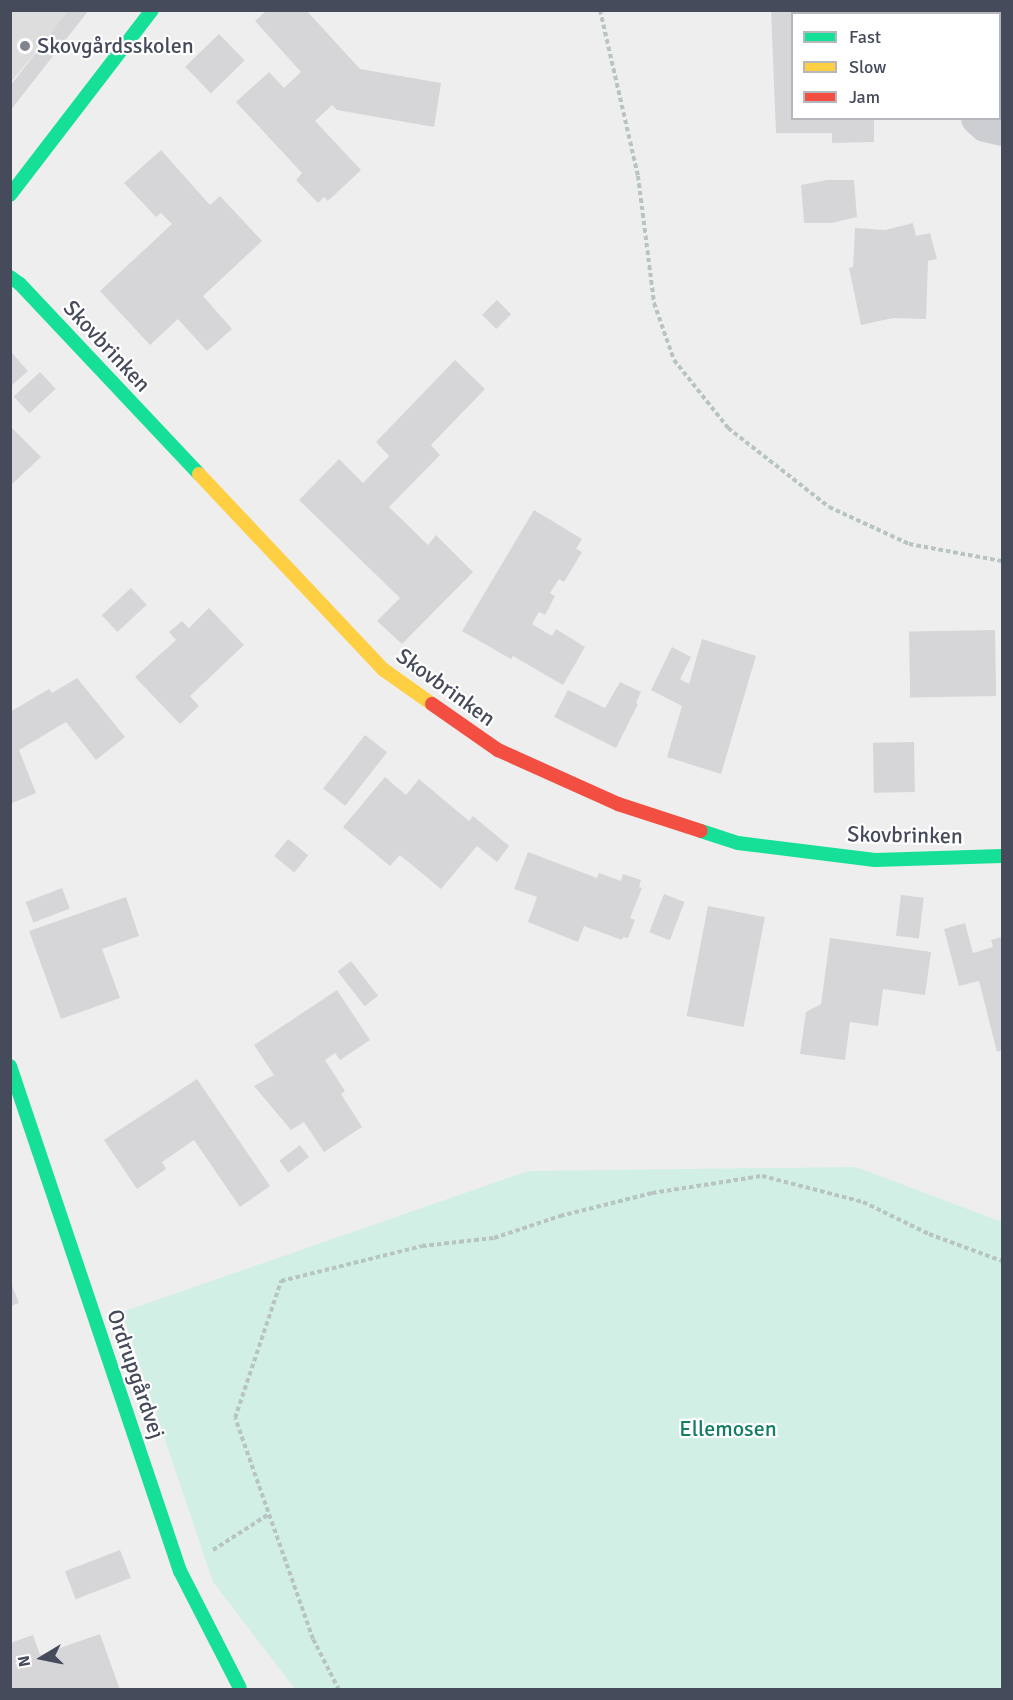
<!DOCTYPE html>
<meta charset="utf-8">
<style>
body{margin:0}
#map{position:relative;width:1013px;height:1700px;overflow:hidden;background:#efeeee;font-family:Signika,sans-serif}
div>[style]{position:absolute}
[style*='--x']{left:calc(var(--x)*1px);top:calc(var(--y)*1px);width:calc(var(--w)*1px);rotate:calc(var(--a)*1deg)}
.education>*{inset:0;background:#ddddde}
.green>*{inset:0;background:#d1efe4}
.building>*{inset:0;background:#d6d6d9;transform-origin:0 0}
.path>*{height:4px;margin-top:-2px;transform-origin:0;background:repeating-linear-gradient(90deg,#b7c4c3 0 4.5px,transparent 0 7.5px)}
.street>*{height:33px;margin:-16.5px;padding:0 16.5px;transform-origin:16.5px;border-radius:16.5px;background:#ccced2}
.fast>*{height:14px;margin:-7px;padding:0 7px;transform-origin:7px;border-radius:7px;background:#16e098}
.slow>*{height:14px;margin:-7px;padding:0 7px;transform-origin:7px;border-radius:7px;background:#ffcf43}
.jam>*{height:14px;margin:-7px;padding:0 7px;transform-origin:7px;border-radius:7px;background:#f24e42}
.dots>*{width:16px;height:16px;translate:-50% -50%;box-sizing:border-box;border:3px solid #fff;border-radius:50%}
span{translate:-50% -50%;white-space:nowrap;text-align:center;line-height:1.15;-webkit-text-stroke:4.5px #fff;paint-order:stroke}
.poi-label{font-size:22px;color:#454b5b}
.left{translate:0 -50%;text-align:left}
.street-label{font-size:22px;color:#454b5b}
.park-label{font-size:22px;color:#137e62}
.frame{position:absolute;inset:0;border:12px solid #454b5b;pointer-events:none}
.legend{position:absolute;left:791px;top:12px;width:210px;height:108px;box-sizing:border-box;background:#fff;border:2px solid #b5b7bd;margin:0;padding:8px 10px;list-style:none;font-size:18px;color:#454b5b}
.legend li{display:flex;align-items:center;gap:12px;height:30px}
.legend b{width:30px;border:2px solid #b5b7bd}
.north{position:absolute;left:12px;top:1628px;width:60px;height:60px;-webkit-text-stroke:4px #fff;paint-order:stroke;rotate:260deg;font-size:16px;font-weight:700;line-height:24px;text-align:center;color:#454b5b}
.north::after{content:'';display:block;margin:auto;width:21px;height:27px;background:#454b5b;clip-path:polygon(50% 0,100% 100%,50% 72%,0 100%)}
</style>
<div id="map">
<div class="education">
<div style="clip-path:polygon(11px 11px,70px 11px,11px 82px)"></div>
</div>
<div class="green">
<div style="clip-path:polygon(856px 1167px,1002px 1222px,1002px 1689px,295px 1689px,213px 1582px,122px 1312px,528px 1171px)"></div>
</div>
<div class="building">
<div style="clip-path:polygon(69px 10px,89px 10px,10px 111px,10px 86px)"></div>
<div style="clip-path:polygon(267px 10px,306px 10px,360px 69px,441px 83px,434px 127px,337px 110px,332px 105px,315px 121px,361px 170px,328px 201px,324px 197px,318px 203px,296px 180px,302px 173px,236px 102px,269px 72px,284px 88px,301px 72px,255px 21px)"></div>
<div style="clip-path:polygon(771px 10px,858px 10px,858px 14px,792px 14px,792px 118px,874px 118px,874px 142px,832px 143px,832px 133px,776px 133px)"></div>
<div style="clip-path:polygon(947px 10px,1002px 10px,1002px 57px,1000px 57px,1000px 14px,947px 14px)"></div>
<div style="left:219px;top:34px;width:37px;height:47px;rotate:46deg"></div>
<div style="clip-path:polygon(161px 150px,210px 205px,220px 196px,262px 241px,203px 296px,232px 329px,207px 351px,178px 319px,150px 345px,100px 291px,172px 224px,161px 213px,156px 217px,124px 183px)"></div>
<div style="clip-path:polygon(827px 180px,854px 180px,857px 217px,832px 223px,804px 223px,801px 185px)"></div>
<div style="clip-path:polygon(913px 223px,916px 236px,930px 233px,937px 259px,928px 261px,926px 319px,893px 318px,861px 325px,849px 268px,853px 267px,855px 228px,885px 230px)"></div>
<div style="left:497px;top:300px;width:20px;height:21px;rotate:45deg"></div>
<div style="clip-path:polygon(12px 353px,28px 371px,10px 387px,10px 355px)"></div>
<div style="clip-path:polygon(455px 360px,485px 389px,431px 445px,440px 455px,389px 507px,428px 545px,436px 535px,473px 572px,402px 644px,377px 621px,400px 598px,299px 500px,339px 459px,363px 483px,389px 456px,376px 442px)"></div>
<div style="left:40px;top:372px;width:23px;height:36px;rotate:47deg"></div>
<div style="clip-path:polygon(10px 426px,41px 457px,10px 486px)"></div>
<div style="clip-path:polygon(534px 510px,582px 539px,576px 549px,582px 552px,564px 582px,559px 579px,550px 593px,555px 596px,545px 615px,539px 612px,532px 624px,552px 636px,556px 629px,585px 647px,563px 685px,513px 656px,511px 659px,462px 631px)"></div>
<div style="left:131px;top:588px;width:23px;height:40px;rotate:47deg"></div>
<div style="clip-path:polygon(209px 608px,244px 645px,190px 696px,199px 706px,180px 724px,135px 677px,176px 640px,169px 632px,182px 621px,189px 628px)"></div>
<div style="left:995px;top:630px;width:66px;height:86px;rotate:89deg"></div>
<div style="clip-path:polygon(702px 639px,756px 656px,721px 774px,667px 757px,682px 706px,651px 690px,672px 647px,691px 657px,680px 679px,689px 684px)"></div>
<div style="clip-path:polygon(77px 678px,125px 737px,96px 760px,66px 722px,19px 750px,36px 793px,10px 804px,10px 712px,49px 689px,52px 693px)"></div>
<div style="clip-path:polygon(620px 682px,641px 692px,636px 703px,638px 704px,616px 748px,554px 717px,568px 690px,605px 708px)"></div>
<div style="left:365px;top:735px;width:28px;height:68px;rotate:38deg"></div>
<div style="left:914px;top:742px;width:50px;height:41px;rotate:89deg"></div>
<div style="clip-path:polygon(385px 777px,406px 795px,419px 779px,469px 821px,473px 816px,509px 846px,497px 862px,477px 846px,441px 889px,400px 855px,390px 866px,343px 827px)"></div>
<div style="left:288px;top:839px;width:26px;height:22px;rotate:39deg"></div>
<div style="clip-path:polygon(528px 852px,597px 878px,599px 873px,621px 881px,623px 874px,641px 880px,639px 887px,642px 888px,630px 918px,635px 920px,628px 938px,623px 937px,622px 940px,584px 926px,578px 942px,528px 922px,537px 897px,514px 889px)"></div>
<div style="left:62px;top:888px;width:22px;height:39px;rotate:69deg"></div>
<div style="left:664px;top:894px;width:22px;height:41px;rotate:21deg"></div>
<div style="left:901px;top:895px;width:23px;height:41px;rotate:7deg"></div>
<div style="clip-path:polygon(126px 897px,139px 936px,102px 949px,120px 998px,61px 1019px,29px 931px)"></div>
<div style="left:708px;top:906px;width:58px;height:112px;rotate:11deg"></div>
<div style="clip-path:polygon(965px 923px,973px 953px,993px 947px,991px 940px,1002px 937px,1002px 1050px,997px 1052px,979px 981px,959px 986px,944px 929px)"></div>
<div style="clip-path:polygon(830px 938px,931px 952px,925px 995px,883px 989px,878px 1026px,850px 1022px,845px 1060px,800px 1054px,806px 1012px,821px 1004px)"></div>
<div style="left:351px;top:961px;width:44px;height:17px;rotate:52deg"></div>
<div style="clip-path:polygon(337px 990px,370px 1040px,340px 1060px,335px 1053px,325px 1060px,345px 1091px,341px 1094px,362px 1127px,324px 1152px,304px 1122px,291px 1130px,254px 1086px,274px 1075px,254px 1045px)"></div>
<div style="clip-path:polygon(197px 1079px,270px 1186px,240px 1207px,194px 1140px,162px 1162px,166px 1169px,137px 1189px,104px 1140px)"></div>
<div style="left:300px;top:1145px;width:15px;height:26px;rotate:53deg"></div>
<div style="clip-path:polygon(10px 1281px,19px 1303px,10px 1306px)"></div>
<div style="left:120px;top:1550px;width:30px;height:59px;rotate:69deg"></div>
<div style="clip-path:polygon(100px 1634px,120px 1690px,10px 1690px,10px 1643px,33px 1635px,40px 1655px)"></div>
</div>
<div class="path">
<div style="--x:600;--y:10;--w:170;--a:77.1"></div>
<div style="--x:638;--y:176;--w:128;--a:82.8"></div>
<div style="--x:654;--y:303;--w:60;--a:70.7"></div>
<div style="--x:674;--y:360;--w:87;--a:51.5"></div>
<div style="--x:728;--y:428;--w:128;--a:38"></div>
<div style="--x:829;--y:507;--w:88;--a:24.8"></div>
<div style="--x:909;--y:544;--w:95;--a:10.4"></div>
<div style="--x:213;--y:1550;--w:67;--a:-32.7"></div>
<div style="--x:339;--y:1690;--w:57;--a:-117"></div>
<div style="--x:313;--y:1639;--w:234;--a:-109.4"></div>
<div style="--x:235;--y:1418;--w:145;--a:-71.4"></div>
<div style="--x:281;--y:1281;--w:145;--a:-13.9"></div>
<div style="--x:422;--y:1246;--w:72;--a:-6.3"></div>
<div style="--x:494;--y:1238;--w:70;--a:-18.4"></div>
<div style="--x:560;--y:1216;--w:95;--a:-14"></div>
<div style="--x:652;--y:1193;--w:111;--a:-8.8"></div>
<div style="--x:762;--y:1176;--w:104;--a:14.4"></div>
<div style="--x:863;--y:1202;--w:73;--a:25.9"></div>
<div style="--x:929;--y:1234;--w:78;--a:20.3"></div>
</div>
<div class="street">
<div style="--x:905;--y:10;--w:4;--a:76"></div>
<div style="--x:977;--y:118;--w:11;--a:41"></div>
<div style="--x:985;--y:125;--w:17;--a:13"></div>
</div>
<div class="fast">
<div style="--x:10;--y:195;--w:233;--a:-52.5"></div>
<div style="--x:10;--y:277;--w:12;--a:35"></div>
<div style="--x:20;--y:284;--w:261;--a:46.7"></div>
<div style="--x:701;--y:831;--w:39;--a:18"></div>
<div style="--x:738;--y:843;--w:138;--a:7.1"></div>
<div style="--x:875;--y:860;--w:127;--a:-1.8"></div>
<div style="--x:10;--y:1066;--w:533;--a:71.4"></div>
<div style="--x:180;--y:1571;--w:131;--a:62.9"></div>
</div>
<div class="slow">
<div style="--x:199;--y:474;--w:270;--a:46.7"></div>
<div style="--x:384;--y:670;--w:59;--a:35.3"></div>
</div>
<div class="jam">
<div style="--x:432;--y:704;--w:80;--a:34.9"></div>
<div style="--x:498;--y:750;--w:132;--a:24.2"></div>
<div style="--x:618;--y:804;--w:87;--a:18"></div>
</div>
<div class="dots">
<div style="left:25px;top:46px;background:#80848e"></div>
</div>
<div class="poi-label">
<span class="left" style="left:37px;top:46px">Skovgårdsskolen</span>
</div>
<div class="street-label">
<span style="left:107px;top:346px;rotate:47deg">Skovbrinken</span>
<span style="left:446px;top:687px;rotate:36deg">Skovbrinken</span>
<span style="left:905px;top:835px;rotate:1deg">Skovbrinken</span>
<span style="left:136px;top:1374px;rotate:71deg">Ordrupgårdvej</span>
</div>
<div class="park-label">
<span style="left:728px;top:1429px">Ellemosen</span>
</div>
<div class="frame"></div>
<ul class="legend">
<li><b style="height:8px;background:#16e098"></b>Fast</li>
<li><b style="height:8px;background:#ffcf43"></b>Slow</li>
<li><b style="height:8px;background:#f24e42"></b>Jam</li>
</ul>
<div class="north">N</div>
</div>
